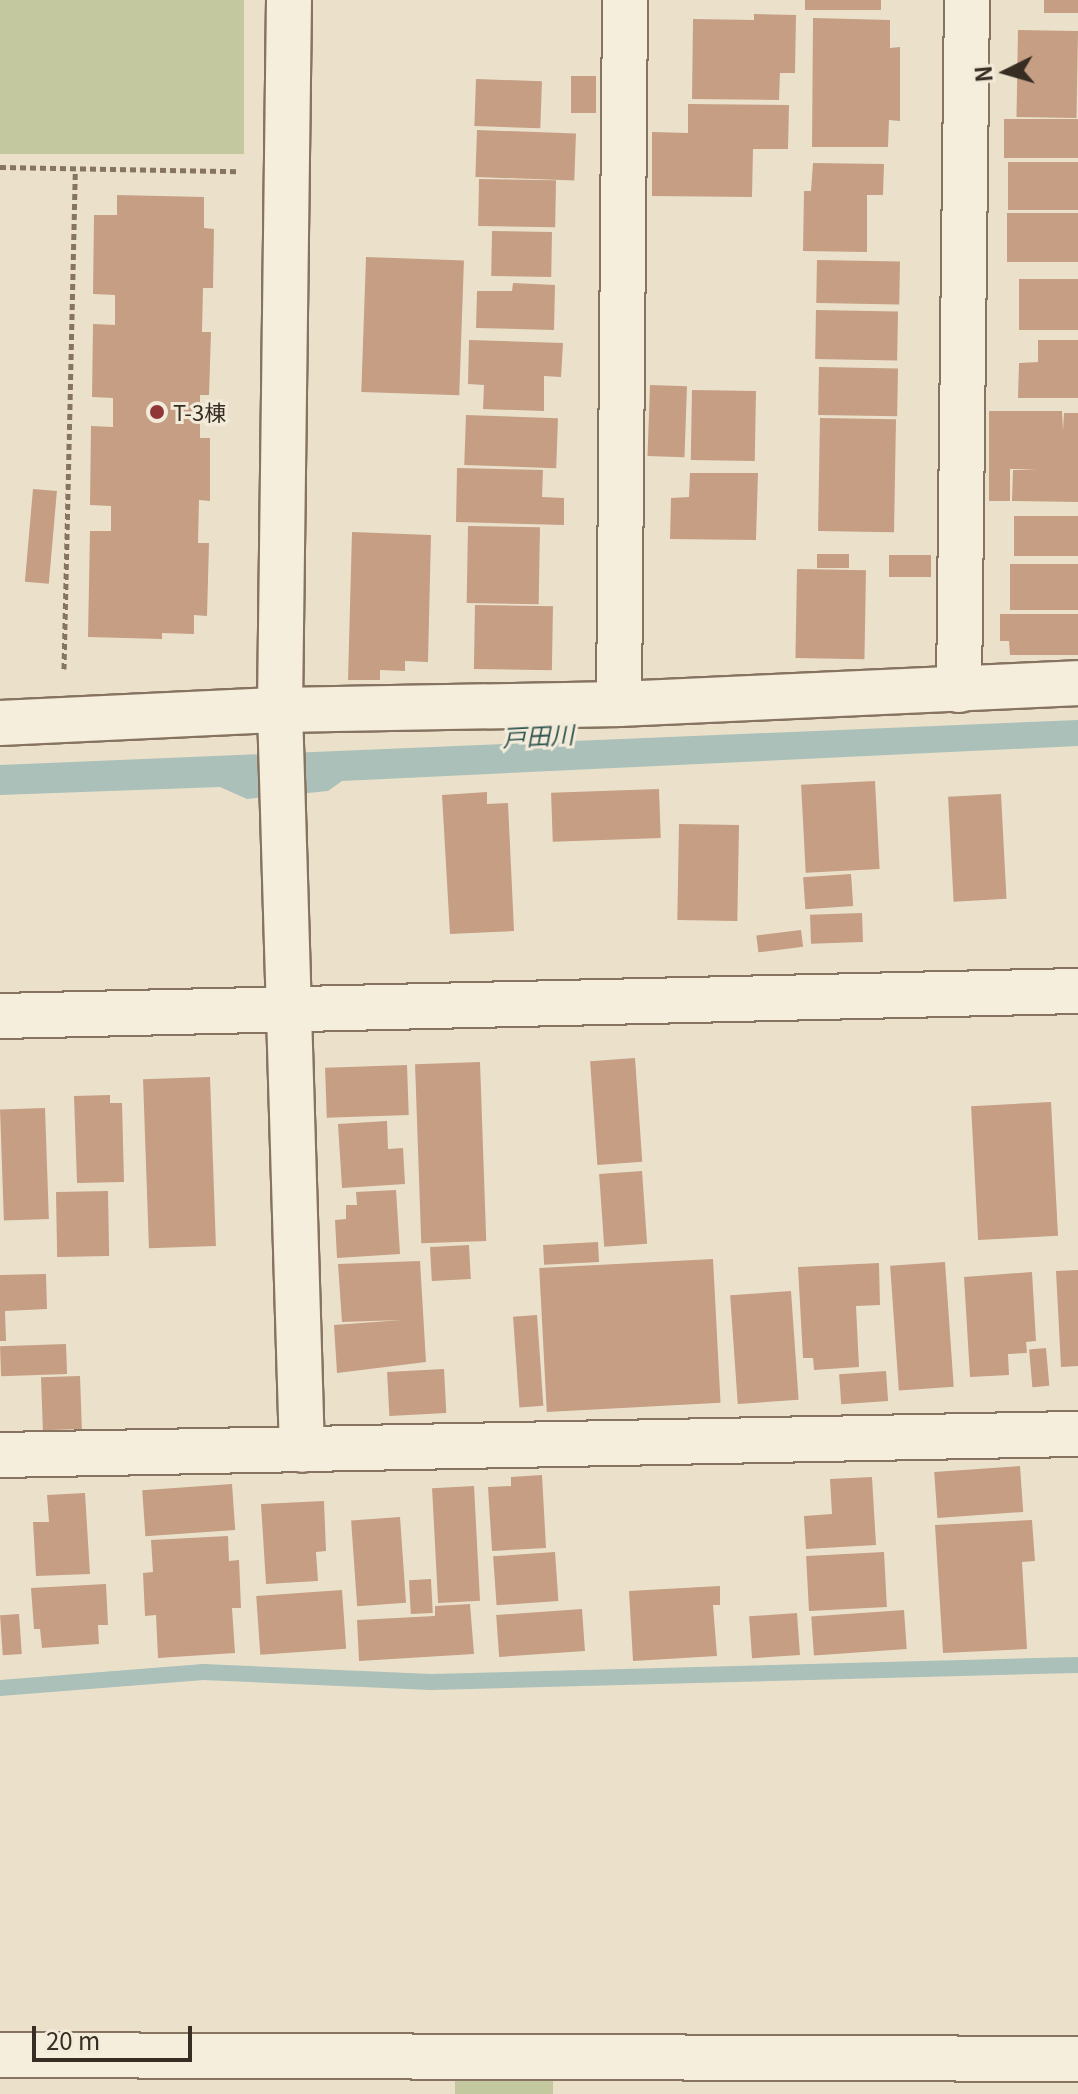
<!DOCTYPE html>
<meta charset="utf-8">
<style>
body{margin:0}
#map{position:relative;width:1078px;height:2094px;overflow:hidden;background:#ebe1cb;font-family:Georgia,"Noto Sans JP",serif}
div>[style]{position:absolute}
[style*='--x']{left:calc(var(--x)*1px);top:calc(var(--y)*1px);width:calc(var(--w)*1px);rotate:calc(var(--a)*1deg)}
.green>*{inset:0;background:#c4c89f;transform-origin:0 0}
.water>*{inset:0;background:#abc0b9}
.stream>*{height:16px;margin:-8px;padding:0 8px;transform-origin:8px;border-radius:8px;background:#abc0b9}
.building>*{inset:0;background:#c59e84;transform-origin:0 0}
.path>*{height:5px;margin-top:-2.5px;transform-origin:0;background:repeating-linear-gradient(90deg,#867460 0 6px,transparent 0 10px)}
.roads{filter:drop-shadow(2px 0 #867460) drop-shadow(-2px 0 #867460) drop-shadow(0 2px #867460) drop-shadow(0 -2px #867460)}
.street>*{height:44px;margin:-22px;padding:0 22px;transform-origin:22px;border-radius:22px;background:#f6eedd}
.secondary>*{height:44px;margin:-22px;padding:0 22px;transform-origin:22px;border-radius:22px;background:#f6eedd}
.dots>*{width:22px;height:22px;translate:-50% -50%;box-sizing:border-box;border:4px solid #f3ebda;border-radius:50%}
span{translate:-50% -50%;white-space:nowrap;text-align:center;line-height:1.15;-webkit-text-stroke:6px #f3ebda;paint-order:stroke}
.poi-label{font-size:22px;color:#382d22}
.left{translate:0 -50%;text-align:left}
.water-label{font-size:24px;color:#335653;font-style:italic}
.north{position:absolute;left:966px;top:32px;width:80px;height:80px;-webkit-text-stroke:6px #f3ebda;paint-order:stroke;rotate:265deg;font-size:22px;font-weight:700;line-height:32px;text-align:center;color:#382d22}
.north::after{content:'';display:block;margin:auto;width:28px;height:36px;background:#382d22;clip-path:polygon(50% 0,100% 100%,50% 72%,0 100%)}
.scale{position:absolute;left:32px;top:2026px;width:160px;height:36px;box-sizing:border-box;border:4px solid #382d22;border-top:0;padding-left:10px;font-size:24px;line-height:28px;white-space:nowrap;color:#382d22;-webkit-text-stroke:6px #f3ebda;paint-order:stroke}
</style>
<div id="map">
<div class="green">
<div style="left:0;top:0;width:244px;height:154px"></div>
<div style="clip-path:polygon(553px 2066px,553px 2094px,455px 2094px,455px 2078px)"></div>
</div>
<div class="water">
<div style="clip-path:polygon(1078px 720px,1078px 746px,342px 781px,328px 791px,247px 799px,220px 787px,0 795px,0 765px)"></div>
</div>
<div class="stream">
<div style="--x:0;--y:1688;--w:204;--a:-4.5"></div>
<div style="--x:203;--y:1672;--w:228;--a:2.5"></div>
<div style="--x:431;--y:1682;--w:647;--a:-1.51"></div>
</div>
<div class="building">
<div style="left:805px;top:0;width:76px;height:10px"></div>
<div style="left:1044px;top:0;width:34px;height:13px"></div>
<div style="clip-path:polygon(754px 14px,796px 15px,795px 73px,780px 73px,779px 100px,692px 99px,693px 19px,754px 20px)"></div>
<div style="clip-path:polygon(813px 18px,890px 20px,890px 48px,900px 47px,900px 121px,889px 120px,888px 147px,812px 147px)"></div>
<div style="left:1018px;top:30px;width:60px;height:87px;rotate:1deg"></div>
<div style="left:571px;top:76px;width:25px;height:37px"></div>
<div style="left:476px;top:79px;width:66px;height:47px;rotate:2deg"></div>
<div style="clip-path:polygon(688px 104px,789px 105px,788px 149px,753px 149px,752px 197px,652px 196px,652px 132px,688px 133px)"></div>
<div style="left:1004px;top:119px;width:74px;height:39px"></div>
<div style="left:477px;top:130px;width:99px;height:47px;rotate:2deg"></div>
<div style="left:1008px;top:162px;width:70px;height:48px"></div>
<div style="clip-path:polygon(813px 163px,884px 164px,883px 195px,867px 195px,867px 252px,803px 251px,804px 191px,811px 191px)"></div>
<div style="left:479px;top:179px;width:77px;height:47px;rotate:1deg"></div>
<div style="clip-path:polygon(117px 195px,204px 197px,204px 228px,214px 229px,213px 288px,203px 288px,202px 332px,211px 332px,209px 395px,200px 395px,200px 438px,210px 438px,210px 501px,199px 500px,198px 543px,209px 543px,207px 616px,194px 615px,194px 634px,162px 633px,162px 639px,88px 637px,90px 531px,111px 531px,111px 506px,90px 505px,91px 426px,113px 427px,113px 398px,92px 397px,93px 324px,115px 325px,115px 295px,93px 294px,94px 215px,117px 215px)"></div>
<div style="left:1007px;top:213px;width:71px;height:49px"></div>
<div style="left:492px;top:231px;width:60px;height:45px;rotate:1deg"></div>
<div style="left:366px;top:257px;width:98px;height:135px;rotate:2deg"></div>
<div style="left:817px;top:260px;width:83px;height:43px;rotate:1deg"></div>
<div style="left:1019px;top:279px;width:59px;height:51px"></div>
<div style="clip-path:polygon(513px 283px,555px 285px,554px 330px,476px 328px,477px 291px,512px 291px)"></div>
<div style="left:816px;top:310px;width:82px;height:49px;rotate:1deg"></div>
<div style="clip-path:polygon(469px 340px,563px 343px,561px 377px,544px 376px,544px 411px,483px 409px,484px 385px,468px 384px)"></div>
<div style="clip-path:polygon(1038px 340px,1078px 340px,1078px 398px,1018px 398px,1019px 363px,1038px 362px)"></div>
<div style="left:819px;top:367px;width:79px;height:48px;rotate:1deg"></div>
<div style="left:650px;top:385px;width:37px;height:71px;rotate:2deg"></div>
<div style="left:692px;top:390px;width:64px;height:70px;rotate:1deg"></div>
<div style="clip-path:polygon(989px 411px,1062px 411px,1063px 431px,1064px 413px,1078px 413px,1078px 502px,1012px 501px,1013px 470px,1037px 469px,1010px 469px,1010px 501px,989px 501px)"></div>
<div style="left:466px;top:415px;width:92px;height:50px;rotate:2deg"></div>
<div style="left:820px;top:418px;width:76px;height:113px;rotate:1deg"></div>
<div style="clip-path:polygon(457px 468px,543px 470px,542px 497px,564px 498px,564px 525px,456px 522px)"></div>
<div style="clip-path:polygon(690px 473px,758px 473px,756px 540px,670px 539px,671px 498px,689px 497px)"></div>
<div style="left:33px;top:489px;width:24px;height:93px;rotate:5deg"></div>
<div style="left:1014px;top:516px;width:64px;height:40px"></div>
<div style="left:468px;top:526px;width:72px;height:77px;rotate:1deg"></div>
<div style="clip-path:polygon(352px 532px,431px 535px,428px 662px,405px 661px,405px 671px,380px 670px,380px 680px,348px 680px)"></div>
<div style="left:817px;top:554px;width:32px;height:14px"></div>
<div style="left:889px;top:555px;width:42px;height:22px"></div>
<div style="left:1010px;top:564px;width:68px;height:46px"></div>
<div style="left:797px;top:569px;width:69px;height:89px;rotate:1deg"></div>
<div style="left:475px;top:605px;width:78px;height:64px;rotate:1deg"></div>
<div style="clip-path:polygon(1000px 614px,1078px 614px,1078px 655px,1010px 655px,1009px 641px,1000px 641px)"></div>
<div style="left:875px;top:781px;width:88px;height:74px;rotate:87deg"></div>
<div style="left:659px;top:789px;width:49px;height:108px;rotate:88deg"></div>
<div style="clip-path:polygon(487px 792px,487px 804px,508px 803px,514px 931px,450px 934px,442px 795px)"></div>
<div style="left:1001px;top:794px;width:105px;height:53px;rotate:87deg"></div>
<div style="left:739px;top:825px;width:96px;height:60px;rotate:91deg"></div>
<div style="left:851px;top:874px;width:32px;height:48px;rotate:86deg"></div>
<div style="left:862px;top:913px;width:29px;height:52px;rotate:88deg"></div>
<div style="left:801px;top:930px;width:17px;height:45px;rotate:83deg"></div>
<div style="left:635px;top:1058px;width:104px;height:45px;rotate:86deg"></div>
<div style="left:480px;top:1062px;width:179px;height:65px;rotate:88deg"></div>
<div style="left:407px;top:1065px;width:50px;height:82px;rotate:88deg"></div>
<div style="left:210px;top:1077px;width:169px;height:67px;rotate:88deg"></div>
<div style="clip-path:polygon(110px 1095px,110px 1103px,122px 1103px,124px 1182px,77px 1183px,74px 1096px)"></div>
<div style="left:1051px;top:1102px;width:134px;height:80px;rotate:87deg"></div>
<div style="left:45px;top:1108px;width:111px;height:45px;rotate:88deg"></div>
<div style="clip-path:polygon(387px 1121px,388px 1149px,403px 1148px,405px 1184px,342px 1188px,338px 1124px)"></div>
<div style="left:642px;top:1171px;width:73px;height:43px;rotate:86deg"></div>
<div style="clip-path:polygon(396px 1190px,400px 1254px,337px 1258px,335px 1220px,346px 1219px,346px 1205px,357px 1205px,356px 1192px)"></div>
<div style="left:108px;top:1191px;width:65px;height:52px;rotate:89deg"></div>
<div style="left:598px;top:1242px;width:20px;height:55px;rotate:87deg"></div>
<div style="left:469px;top:1245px;width:34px;height:39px;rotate:87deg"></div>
<div style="left:713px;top:1259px;width:144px;height:174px;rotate:87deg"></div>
<div style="clip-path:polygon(420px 1261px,426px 1362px,337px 1373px,334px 1325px,402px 1320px,342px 1322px,338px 1264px)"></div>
<div style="left:945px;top:1262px;width:125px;height:55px;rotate:86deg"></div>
<div style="clip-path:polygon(879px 1263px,880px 1305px,856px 1306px,859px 1367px,814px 1370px,813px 1358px,803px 1358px,798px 1267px)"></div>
<div style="clip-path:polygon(1078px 1270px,1078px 1366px,1061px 1367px,1056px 1271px)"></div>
<div style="clip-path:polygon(1032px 1272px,1036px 1341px,1026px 1342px,1027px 1353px,1008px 1354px,1009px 1375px,970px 1377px,964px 1277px)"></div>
<div style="clip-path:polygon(46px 1274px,47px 1309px,5px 1311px,6px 1341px,0 1341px,0 1275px)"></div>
<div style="left:791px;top:1291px;width:109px;height:61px;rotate:86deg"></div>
<div style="left:537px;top:1315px;width:91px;height:24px;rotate:86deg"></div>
<div style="left:66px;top:1344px;width:30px;height:66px;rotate:88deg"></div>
<div style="left:1046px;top:1348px;width:38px;height:17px;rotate:85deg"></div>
<div style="left:444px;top:1369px;width:44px;height:57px;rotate:87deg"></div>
<div style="left:886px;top:1371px;width:30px;height:47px;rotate:86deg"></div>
<div style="left:80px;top:1376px;width:53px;height:39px;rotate:88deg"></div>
<div style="left:1020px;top:1466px;width:46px;height:86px;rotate:86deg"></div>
<div style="clip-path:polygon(542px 1475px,546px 1548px,492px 1551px,488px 1487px,511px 1486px,511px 1477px)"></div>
<div style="clip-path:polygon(872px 1477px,876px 1545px,806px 1549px,804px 1516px,832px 1514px,830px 1479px)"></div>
<div style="left:232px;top:1484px;width:46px;height:90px;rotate:86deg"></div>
<div style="left:474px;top:1486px;width:115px;height:42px;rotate:87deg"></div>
<div style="clip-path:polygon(85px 1493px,90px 1574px,36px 1576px,33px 1522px,49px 1522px,47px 1495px)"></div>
<div style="clip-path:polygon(324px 1501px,326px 1551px,316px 1552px,318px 1581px,266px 1584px,261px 1504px)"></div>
<div style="left:400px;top:1517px;width:86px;height:49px;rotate:86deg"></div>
<div style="clip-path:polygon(1032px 1520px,1035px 1561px,1022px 1562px,1027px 1649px,943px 1653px,935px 1525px)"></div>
<div style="clip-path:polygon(228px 1536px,229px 1561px,239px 1560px,241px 1608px,232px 1608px,235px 1653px,158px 1658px,156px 1615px,145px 1616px,143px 1573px,153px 1572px,151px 1540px)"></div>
<div style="left:555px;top:1552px;width:49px;height:62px;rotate:86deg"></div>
<div style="left:884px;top:1552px;width:55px;height:78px;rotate:87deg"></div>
<div style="left:431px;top:1579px;width:34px;height:22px;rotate:87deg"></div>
<div style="clip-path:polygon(106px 1584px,108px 1625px,98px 1625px,99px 1644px,42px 1648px,40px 1629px,34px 1629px,31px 1588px)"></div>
<div style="clip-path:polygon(720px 1586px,720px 1605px,713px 1605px,717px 1656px,633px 1661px,629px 1591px)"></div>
<div style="left:342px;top:1590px;width:59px;height:86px;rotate:86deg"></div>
<div style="clip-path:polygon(470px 1604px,474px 1654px,359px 1661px,357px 1620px,435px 1616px,435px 1606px)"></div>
<div style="left:582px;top:1609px;width:42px;height:86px;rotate:86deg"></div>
<div style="left:904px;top:1610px;width:39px;height:93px;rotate:86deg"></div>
<div style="left:797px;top:1613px;width:42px;height:48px;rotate:86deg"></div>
<div style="left:19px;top:1614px;width:40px;height:19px;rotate:86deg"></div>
</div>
<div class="path">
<div style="--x:0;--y:167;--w:238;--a:1"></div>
<div style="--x:64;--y:669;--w:499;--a:-88.7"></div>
</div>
<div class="roads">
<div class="street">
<div style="--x:289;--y:0;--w:710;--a:90.73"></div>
<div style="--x:280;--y:710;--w:740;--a:88.3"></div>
<div style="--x:959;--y:690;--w:690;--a:-89.34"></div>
<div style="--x:619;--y:704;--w:704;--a:-89.51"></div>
<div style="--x:0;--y:723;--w:280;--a:-2.7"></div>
<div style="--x:280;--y:710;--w:339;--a:-1"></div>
<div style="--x:619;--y:704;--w:459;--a:-2.6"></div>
<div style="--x:0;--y:1455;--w:1078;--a:-1.12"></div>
<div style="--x:0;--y:2055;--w:1078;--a:0.21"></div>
</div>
<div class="secondary">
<div style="--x:0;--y:1016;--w:1078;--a:-1.33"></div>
</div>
</div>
<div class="dots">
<div style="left:157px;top:412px;background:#8f3638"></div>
</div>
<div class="poi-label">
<span class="left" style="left:173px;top:412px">T-3棟</span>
</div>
<div class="water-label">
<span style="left:538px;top:735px;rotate:-3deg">戸田川</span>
</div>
<div class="north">N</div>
<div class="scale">20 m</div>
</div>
